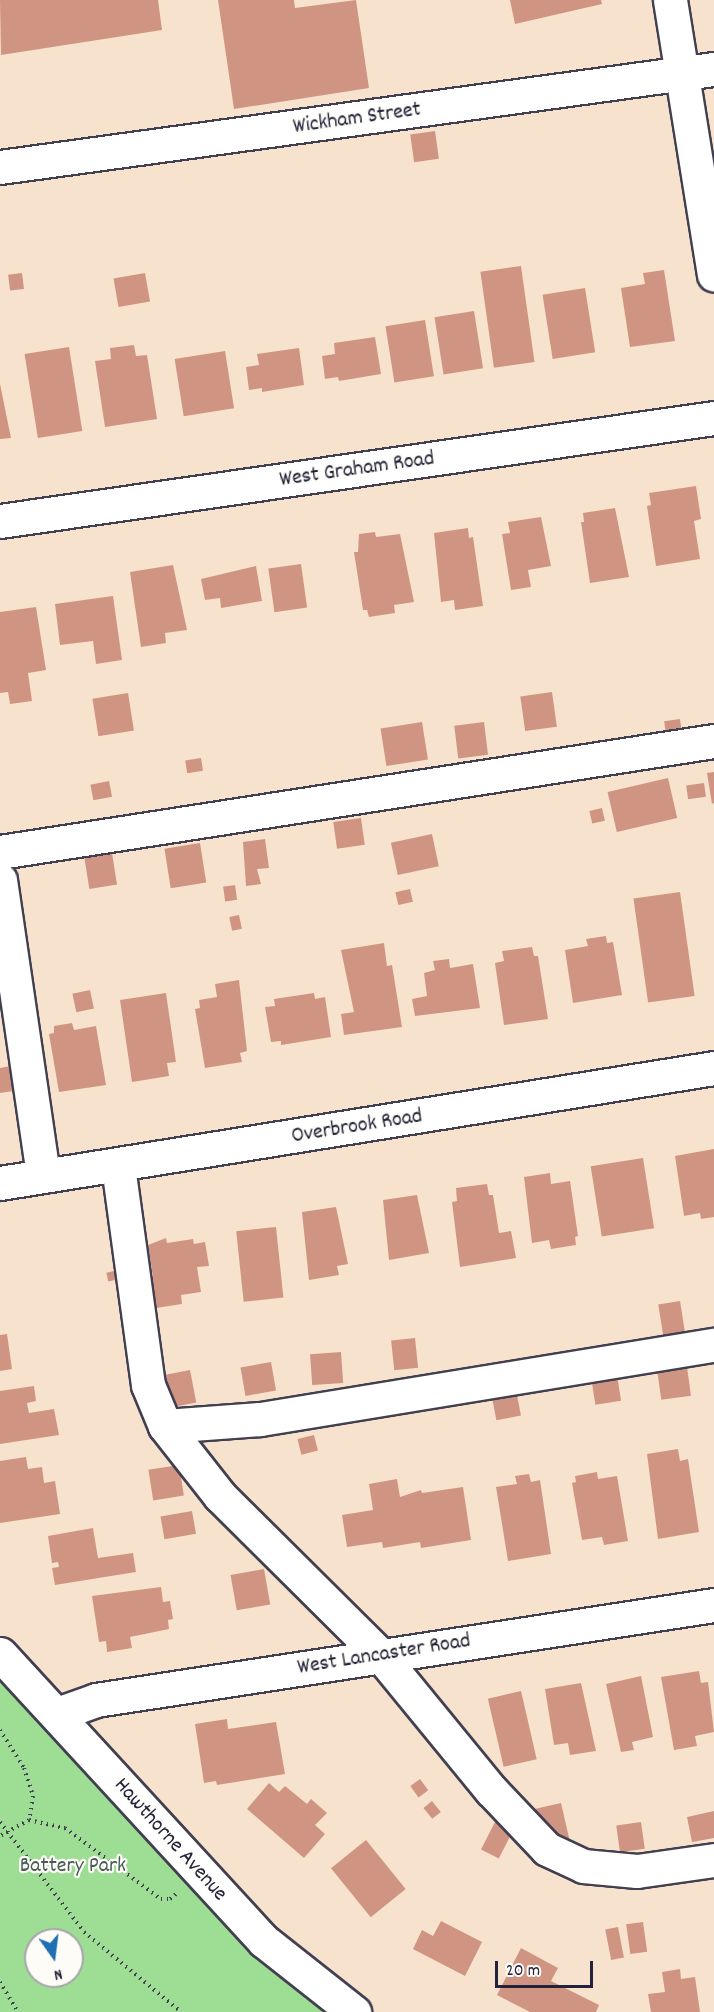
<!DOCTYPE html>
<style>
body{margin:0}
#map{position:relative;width:714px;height:2012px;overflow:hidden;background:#f7e3cd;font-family:Dekko,sans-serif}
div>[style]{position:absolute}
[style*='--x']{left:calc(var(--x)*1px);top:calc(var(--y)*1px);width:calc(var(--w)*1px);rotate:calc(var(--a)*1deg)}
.green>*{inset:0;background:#9dde94}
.building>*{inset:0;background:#d09582;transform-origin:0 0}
.path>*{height:4px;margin-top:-2px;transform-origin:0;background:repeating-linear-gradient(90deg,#423f51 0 1.5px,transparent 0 6px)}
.roads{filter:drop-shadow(2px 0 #423f51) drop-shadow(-2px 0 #423f51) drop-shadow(0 2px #423f51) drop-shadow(0 -2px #423f51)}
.minor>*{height:33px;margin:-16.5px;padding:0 16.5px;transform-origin:16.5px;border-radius:16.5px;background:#fff}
span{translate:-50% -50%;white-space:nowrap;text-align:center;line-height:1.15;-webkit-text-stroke:4.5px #fdfcf7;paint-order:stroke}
.street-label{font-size:22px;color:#22223b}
.park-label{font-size:22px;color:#475a56}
.north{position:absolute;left:24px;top:1928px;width:60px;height:60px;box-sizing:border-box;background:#fdfcf7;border:2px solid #a5a5ac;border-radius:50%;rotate:166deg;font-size:16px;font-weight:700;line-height:24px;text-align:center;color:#22223b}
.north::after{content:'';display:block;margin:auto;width:21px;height:27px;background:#1f6fb2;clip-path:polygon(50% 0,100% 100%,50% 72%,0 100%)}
.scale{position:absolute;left:495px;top:1961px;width:98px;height:27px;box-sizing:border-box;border:3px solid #22223b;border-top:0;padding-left:8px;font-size:18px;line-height:21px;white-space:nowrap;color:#22223b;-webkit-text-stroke:4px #fdfcf7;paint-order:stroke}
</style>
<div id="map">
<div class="green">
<div style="clip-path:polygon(evenodd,0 1678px,257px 1956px,326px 2012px,0 2012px,0 1678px,36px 1940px,72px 1940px,72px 1976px,36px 1976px,36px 1940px)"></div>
</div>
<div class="building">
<div style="clip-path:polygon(0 0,158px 0,162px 30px,1px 55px)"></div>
<div style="clip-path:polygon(218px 0,294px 0,295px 8px,356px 0,369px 88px,234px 109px)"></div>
<div style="clip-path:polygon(510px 0,601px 0,602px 4px,515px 24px)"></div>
<div style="left:435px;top:131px;width:28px;height:25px;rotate:82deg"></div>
<div style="left:521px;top:266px;width:97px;height:41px;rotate:82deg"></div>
<div style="clip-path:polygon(664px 270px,675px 341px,630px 347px,621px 288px,645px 284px,643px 273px)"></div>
<div style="left:22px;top:273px;width:16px;height:14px;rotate:83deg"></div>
<div style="left:145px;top:273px;width:29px;height:32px;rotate:80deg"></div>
<div style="left:585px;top:288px;width:65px;height:43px;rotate:81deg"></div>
<div style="left:474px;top:311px;width:58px;height:40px;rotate:81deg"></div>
<div style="left:425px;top:320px;width:57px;height:40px;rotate:81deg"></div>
<div style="clip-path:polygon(375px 337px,381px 374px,339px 381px,338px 377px,325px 379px,322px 356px,335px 354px,334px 343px)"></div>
<div style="clip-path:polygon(134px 345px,136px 356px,147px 355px,157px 419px,105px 427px,95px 361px,111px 359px,110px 348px)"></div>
<div style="left:69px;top:347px;width:85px;height:45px;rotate:81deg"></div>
<div style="clip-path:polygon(299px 348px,304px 385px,262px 392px,262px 388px,249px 390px,246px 367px,259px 365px,257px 354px)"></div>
<div style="left:225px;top:351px;width:58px;height:51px;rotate:81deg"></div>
<div style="clip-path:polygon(0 384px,11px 438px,0 439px)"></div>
<div style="clip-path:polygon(696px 486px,701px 519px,694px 521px,700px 559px,656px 566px,647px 506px,651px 505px,649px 493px)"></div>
<div style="clip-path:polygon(615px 508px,629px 577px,590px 583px,581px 522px,584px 522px,583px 513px)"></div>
<div style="clip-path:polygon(541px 517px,551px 566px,528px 570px,531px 587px,511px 590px,502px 534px,510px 533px,508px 522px)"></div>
<div style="clip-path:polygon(468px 528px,469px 538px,473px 537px,483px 606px,455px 610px,454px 600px,441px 602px,434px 533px)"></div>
<div style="clip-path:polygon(375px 532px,376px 537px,400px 534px,414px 602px,394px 605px,395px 613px,369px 617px,367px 610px,363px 610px,354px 552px,358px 552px,359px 534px)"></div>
<div style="left:301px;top:564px;width:44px;height:33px;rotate:82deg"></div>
<div style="clip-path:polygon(173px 565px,187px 630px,165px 633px,166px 643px,141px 647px,130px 572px)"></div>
<div style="clip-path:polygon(256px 566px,262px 601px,221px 608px,220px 598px,205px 600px,201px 579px)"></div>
<div style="clip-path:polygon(113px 596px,122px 660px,96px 664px,93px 641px,60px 645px,55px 604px)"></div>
<div style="clip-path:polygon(36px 607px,46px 670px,28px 673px,32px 701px,10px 704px,8px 692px,0 693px,0 612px)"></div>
<div style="left:552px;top:692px;width:35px;height:32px;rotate:82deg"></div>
<div style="left:128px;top:693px;width:38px;height:36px;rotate:81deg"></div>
<div style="left:680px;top:719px;width:14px;height:16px;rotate:82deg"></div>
<div style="left:422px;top:722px;width:38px;height:42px;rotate:81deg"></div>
<div style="left:484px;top:722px;width:33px;height:30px;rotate:83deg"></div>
<div style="left:201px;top:758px;width:13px;height:16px;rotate:81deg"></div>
<div style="clip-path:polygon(714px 772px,714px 803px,712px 804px,707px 773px)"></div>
<div style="left:668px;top:778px;width:41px;height:62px;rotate:77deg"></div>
<div style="left:109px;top:781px;width:16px;height:19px;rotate:79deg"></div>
<div style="left:704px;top:783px;width:14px;height:18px;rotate:82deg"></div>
<div style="left:602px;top:808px;width:13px;height:13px;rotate:77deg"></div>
<div style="left:361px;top:818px;width:27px;height:28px;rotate:82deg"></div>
<div style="left:432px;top:834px;width:33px;height:42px;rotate:78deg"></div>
<div style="clip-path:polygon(265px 839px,269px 868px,257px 869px,261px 884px,246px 886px,243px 842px)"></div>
<div style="left:200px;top:843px;width:40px;height:36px;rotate:81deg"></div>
<div style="left:112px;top:853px;width:32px;height:28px;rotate:81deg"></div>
<div style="left:235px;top:885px;width:15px;height:12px;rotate:82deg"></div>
<div style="left:410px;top:889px;width:13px;height:15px;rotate:77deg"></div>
<div style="left:680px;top:892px;width:105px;height:47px;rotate:82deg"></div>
<div style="left:239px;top:915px;width:14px;height:10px;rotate:78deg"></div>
<div style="clip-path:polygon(606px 936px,607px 943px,613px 942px,622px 995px,573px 1003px,565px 950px,588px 946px,586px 939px)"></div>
<div style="clip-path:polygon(384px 943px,387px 966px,392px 965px,402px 1027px,344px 1035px,341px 1014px,354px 1012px,341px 950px)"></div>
<div style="clip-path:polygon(532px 947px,534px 956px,538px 956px,548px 1019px,504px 1025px,495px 963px,504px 961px,502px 951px)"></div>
<div style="clip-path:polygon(449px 959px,450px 968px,473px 964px,480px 1008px,415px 1016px,412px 999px,427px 996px,424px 973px,435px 970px,433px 961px)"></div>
<div style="clip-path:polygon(239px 980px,247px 1051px,240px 1053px,242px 1062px,205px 1068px,195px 1009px,200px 1008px,199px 1000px,217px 997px,215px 984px)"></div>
<div style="left:90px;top:990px;width:19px;height:18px;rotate:78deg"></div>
<div style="clip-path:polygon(166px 993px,176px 1062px,167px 1063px,169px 1076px,132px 1082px,120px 1000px)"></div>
<div style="clip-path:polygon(314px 993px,315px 999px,325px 997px,331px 1037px,281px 1045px,281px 1041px,271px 1042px,265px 1007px,275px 1006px,274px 999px)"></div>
<div style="clip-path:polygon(72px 1023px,74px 1030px,96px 1026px,106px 1085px,59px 1092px,49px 1034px,54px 1033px,54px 1026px)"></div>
<div style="clip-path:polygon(16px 1065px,20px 1090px,0 1093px,0 1068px)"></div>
<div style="clip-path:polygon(714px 1149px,714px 1217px,701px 1219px,700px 1213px,684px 1216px,675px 1156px)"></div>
<div style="left:643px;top:1158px;width:71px;height:53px;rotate:81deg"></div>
<div style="clip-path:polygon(550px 1173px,551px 1184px,570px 1181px,578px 1236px,575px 1237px,576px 1245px,551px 1249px,549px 1240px,532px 1243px,524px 1177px)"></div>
<div style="clip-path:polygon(487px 1184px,489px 1195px,493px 1195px,499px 1233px,511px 1231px,516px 1258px,460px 1267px,452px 1202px,457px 1201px,456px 1188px)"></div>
<div style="clip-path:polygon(417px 1195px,429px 1253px,389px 1260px,383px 1200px)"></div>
<div style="clip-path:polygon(336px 1207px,348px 1264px,337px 1266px,339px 1275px,309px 1280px,302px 1212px)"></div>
<div style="left:276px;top:1227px;width:71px;height:40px;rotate:84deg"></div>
<div style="clip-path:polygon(166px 1238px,167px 1243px,193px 1239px,194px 1244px,205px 1242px,209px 1266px,197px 1267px,201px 1292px,181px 1295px,182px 1304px,156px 1308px,148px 1279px,153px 1277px,148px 1245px)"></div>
<div style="left:118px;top:1270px;width:9px;height:12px;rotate:77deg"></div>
<div style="left:680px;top:1301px;width:32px;height:22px;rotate:81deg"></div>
<div style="clip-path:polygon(7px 1334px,12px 1369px,0 1371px,0 1335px)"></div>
<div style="left:415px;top:1338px;width:30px;height:24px;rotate:84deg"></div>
<div style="left:341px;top:1352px;width:31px;height:31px;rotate:86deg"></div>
<div style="left:686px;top:1360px;width:36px;height:30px;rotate:82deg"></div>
<div style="left:271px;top:1362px;width:29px;height:31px;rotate:80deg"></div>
<div style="left:190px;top:1370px;width:33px;height:29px;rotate:79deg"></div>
<div style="left:617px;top:1375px;width:26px;height:26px;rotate:81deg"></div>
<div style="clip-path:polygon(34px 1386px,36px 1401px,27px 1403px,29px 1413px,54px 1409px,59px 1435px,0 1444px,0 1391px)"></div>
<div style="left:516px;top:1390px;width:26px;height:25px;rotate:79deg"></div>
<div style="left:314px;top:1435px;width:16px;height:17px;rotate:76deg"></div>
<div style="clip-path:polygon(678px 1449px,680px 1461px,688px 1459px,699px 1532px,658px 1539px,647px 1454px)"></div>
<div style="clip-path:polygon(26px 1457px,28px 1469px,42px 1467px,44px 1483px,55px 1481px,60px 1514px,0 1523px,0 1461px)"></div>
<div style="left:179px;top:1465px;width:31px;height:31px;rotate:81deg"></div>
<div style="clip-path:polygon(597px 1472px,598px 1479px,617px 1476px,628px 1541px,604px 1545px,602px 1537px,582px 1540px,572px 1483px,576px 1482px,575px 1476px)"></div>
<div style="clip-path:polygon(529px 1474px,531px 1482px,540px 1480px,551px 1554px,508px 1561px,496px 1487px,517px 1484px,515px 1476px)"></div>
<div style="clip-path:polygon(397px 1479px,400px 1497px,421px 1490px,422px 1493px,463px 1487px,471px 1540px,421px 1548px,420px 1542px,383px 1548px,382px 1542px,347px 1547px,342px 1515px,373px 1510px,369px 1484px)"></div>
<div style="left:192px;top:1511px;width:23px;height:32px;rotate:80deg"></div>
<div style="clip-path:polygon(93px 1528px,98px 1558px,133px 1553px,136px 1572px,55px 1585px,52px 1568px,59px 1567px,58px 1562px,52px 1563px,48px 1536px)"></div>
<div style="left:264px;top:1569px;width:36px;height:34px;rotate:80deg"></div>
<div style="clip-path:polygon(161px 1587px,163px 1602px,170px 1601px,173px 1619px,168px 1620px,169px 1629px,130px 1637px,132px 1648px,107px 1652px,106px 1641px,99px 1642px,92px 1596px)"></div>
<div style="clip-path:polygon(699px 1671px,701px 1683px,708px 1682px,714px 1732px,695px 1736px,697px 1746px,674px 1750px,661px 1677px)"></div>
<div style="clip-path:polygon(641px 1676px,653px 1737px,632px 1742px,634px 1750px,621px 1752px,606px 1684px)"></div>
<div style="clip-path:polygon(581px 1683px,596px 1751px,570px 1755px,568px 1743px,554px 1745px,545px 1689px)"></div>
<div style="left:521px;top:1691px;width:70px;height:34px;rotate:77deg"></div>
<div style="clip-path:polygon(227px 1719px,228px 1729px,276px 1722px,285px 1774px,217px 1785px,216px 1781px,204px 1783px,195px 1724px)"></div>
<div style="left:420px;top:1779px;width:14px;height:12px;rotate:54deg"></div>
<div style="clip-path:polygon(269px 1783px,279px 1792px,285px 1786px,307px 1804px,311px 1799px,327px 1813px,315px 1825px,325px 1834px,304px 1858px,247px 1809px)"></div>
<div style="left:432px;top:1801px;width:14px;height:11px;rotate:51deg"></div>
<div style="clip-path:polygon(561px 1803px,570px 1842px,561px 1843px,530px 1810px)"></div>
<div style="clip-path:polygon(714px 1811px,714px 1838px,692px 1842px,687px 1817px)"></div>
<div style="left:496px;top:1820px;width:20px;height:33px;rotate:27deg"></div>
<div style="left:641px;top:1822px;width:27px;height:25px;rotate:82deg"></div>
<div style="left:366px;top:1840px;width:63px;height:45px;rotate:51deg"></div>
<div style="clip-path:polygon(441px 1921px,482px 1942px,465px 1976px,413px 1949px,422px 1930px,433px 1936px)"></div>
<div style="left:643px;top:1922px;width:30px;height:17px;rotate:82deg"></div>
<div style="left:618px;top:1927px;width:31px;height:13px;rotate:79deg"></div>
<div style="clip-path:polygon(521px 1948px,558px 1968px,551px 1981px,599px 2005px,596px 2012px,530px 2012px,497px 1995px)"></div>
<div style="clip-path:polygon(680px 1969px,681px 1979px,695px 1977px,700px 2012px,651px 2012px,648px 1994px,665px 1992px,662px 1972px)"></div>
</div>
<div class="path">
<div style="--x:0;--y:1730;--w:45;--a:57.7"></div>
<div style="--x:24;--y:1768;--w:29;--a:72"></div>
<div style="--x:33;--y:1796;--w:24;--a:99"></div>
<div style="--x:29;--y:1820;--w:33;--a:151"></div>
<div style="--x:29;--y:1820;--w:37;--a:13"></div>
<div style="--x:65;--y:1828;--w:119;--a:36.5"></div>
<div style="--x:161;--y:1899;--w:9;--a:0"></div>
<div style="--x:170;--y:1899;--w:8;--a:-40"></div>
<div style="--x:0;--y:1822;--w:138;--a:52.6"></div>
<div style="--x:84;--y:1932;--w:126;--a:39.5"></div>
<div style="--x:0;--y:1982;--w:35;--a:59"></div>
</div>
<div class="roads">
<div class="minor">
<div style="--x:670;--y:0;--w:278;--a:80.9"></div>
<div style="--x:0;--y:167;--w:721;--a:-7.82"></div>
<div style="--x:0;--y:521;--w:721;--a:-8.21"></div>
<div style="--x:0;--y:852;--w:723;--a:-8.84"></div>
<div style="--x:0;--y:880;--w:299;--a:81.7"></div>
<div style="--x:118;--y:1166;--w:221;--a:82.2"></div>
<div style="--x:148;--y:1385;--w:44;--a:67.5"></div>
<div style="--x:165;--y:1426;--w:89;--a:51.8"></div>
<div style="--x:220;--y:1496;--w:228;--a:44.8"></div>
<div style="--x:382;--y:1657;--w:172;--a:50.7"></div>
<div style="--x:491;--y:1790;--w:81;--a:46.5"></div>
<div style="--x:547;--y:1849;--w:40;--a:25"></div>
<div style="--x:583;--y:1866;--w:54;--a:5.3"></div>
<div style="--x:637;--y:1871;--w:78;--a:-8.1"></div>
<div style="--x:0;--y:1183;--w:723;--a:-9.15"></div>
<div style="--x:165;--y:1426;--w:95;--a:-4.2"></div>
<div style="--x:260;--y:1419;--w:460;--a:-9.3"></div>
<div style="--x:0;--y:1654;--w:390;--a:47.4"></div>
<div style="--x:264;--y:1941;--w:115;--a:38.3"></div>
<div style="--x:57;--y:1714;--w:41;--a:-19.7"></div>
<div style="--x:96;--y:1700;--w:625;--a:-8.74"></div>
</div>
</div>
<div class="street-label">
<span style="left:357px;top:119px;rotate:-8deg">Wickham Street</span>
<span style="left:357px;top:470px;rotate:-8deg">West Graham Road</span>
<span style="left:357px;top:1127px;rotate:-9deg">Overbrook Road</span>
<span style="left:384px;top:1655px;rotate:-9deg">West Lancaster Road</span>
<span style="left:170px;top:1840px;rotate:48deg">Hawthorne Avenue</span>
</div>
<div class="park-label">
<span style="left:73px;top:1867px">Battery Park</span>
</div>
<div class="north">N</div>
<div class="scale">20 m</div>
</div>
